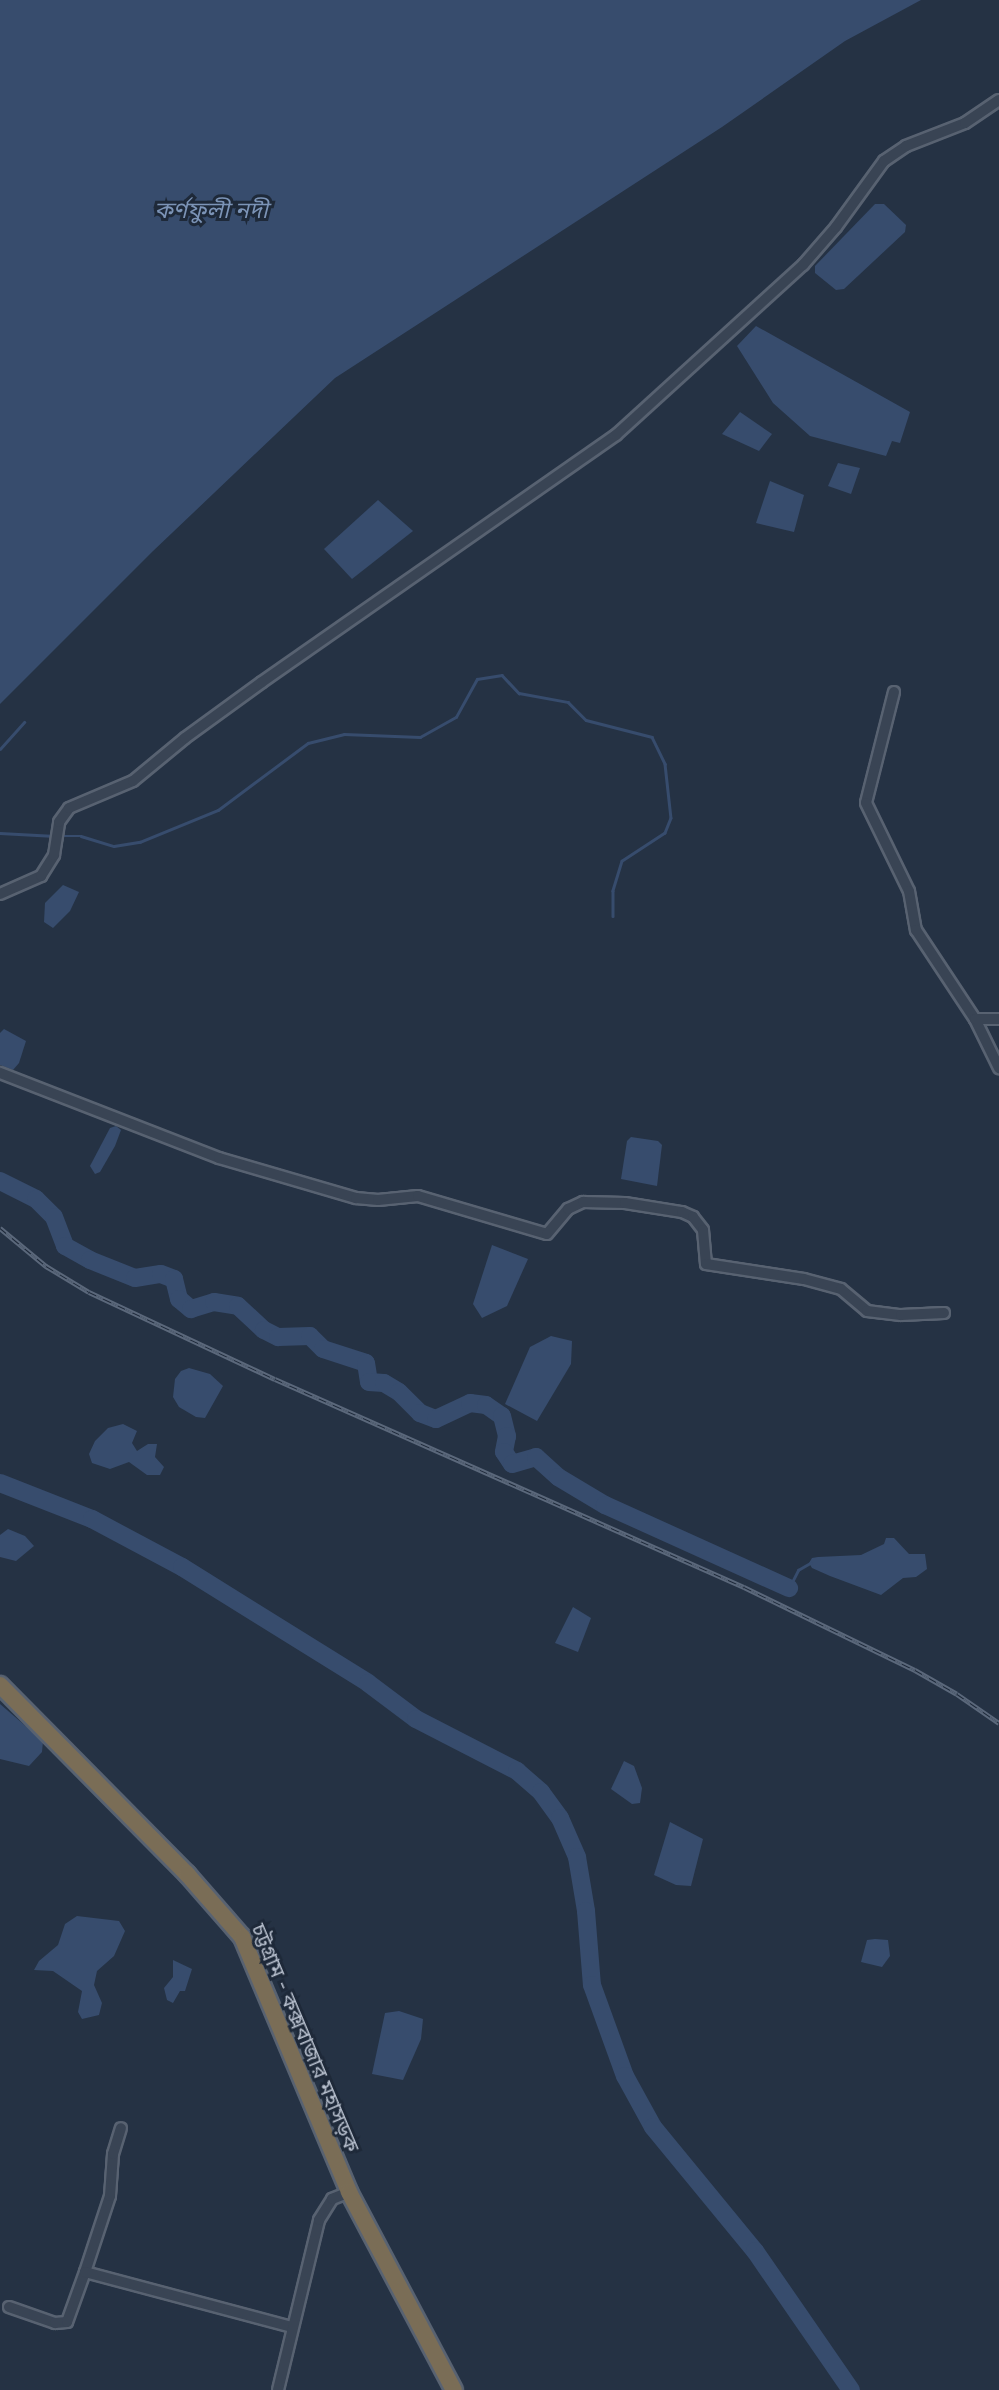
<!DOCTYPE html>
<meta charset="utf-8">
<style>
body{margin:0}
#map{position:relative;width:999px;height:2390px;overflow:hidden;background:#253244;font-family:"Fira Sans","Noto Sans Bengali",sans-serif}
div>[style]{position:absolute}
[style*='--x']{left:calc(var(--x)*1px);top:calc(var(--y)*1px);width:calc(var(--w)*1px);rotate:calc(var(--a)*1deg)}
.water>*{inset:0;background:#374c6d}
.stream>*{height:2.5px;margin:-1.25px;padding:0 1.25px;transform-origin:1.25px;border-radius:1.25px;background:#374c6d}
.river>*{height:18px;margin:-9px;padding:0 9px;transform-origin:9px;border-radius:9px;background:#374c6d}
.roads{filter:drop-shadow(2px 0 #586271) drop-shadow(-2px 0 #586271) drop-shadow(0 2px #586271) drop-shadow(0 -2px #586271)}
.minor>*{height:10px;margin:-5px;padding:0 5px;transform-origin:5px;border-radius:5px;background:#394454}
.highway>*{height:16px;margin:-8px;padding:0 8px;transform-origin:8px;border-radius:8px;background:#7a6d56}
.rail>*{height:5px;margin-top:-2.5px;transform-origin:0;background:repeating-linear-gradient(90deg,#1e2939 0 8px,#5b687b 0 16px);box-sizing:border-box;border-block:2px solid #5b687b}
span{translate:-50% -50%;white-space:nowrap;text-align:center;line-height:1.15;-webkit-text-stroke:6px #1e2939;paint-order:stroke}
.street-label{font-size:21px;color:#b7bfcd}
.water-label{font-size:23px;color:#7c94b7;font-style:italic}
</style>
<div id="map">
<div class="water">
<div style="clip-path:polygon(0 0,921px 0,845px 41px,722px 127px,335px 378px,152px 552px,0 704px)"></div>
<div style="clip-path:polygon(875px 204px,884px 204px,906px 225px,905px 232px,844px 289px,836px 290px,815px 273px,815px 266px)"></div>
<div style="clip-path:polygon(756px 326px,910px 412px,900px 443px,892px 441px,886px 456px,810px 436px,773px 403px,737px 346px)"></div>
<div style="clip-path:polygon(740px 412px,772px 434px,759px 451px,722px 434px)"></div>
<div style="clip-path:polygon(838px 463px,860px 468px,851px 494px,828px 486px)"></div>
<div style="clip-path:polygon(770px 481px,804px 495px,794px 532px,756px 523px)"></div>
<div style="clip-path:polygon(378px 500px,413px 531px,352px 579px,324px 549px)"></div>
<div style="clip-path:polygon(63px 885px,79px 892px,70px 911px,53px 928px,44px 922px,45px 903px)"></div>
<div style="clip-path:polygon(4px 1029px,26px 1041px,19px 1063px,13px 1070px,0 1065px,0 1033px)"></div>
<div style="clip-path:polygon(116px 1126px,121px 1130px,115px 1146px,100px 1172px,95px 1174px,90px 1166px,110px 1128px)"></div>
<div style="clip-path:polygon(631px 1137px,658px 1141px,662px 1145px,657px 1186px,621px 1179px,627px 1141px)"></div>
<div style="clip-path:polygon(492px 1245px,528px 1259px,507px 1306px,482px 1318px,473px 1304px)"></div>
<div style="clip-path:polygon(551px 1336px,572px 1341px,571px 1364px,537px 1421px,505px 1404px,530px 1347px)"></div>
<div style="clip-path:polygon(189px 1368px,210px 1374px,223px 1386px,205px 1418px,196px 1417px,179px 1407px,173px 1397px,175px 1379px,181px 1371px)"></div>
<div style="clip-path:polygon(123px 1424px,137px 1431px,132px 1443px,137px 1451px,148px 1444px,157px 1444px,155px 1457px,164px 1467px,160px 1475px,147px 1475px,129px 1462px,110px 1469px,92px 1463px,89px 1454px,95px 1441px,108px 1428px)"></div>
<div style="clip-path:polygon(8px 1529px,25px 1536px,34px 1546px,16px 1561px,0 1557px,0 1535px)"></div>
<div style="clip-path:polygon(886px 1538px,894px 1538px,909px 1554px,925px 1554px,927px 1569px,916px 1577px,903px 1578px,881px 1595px,830px 1576px,812px 1568px,809px 1563px,812px 1558px,818px 1557px,861px 1555px,884px 1544px)"></div>
<div style="clip-path:polygon(573px 1607px,591px 1618px,578px 1652px,555px 1643px)"></div>
<div style="clip-path:polygon(0 1704px,43px 1741px,42px 1752px,29px 1766px,0 1759px)"></div>
<div style="clip-path:polygon(624px 1761px,634px 1766px,642px 1788px,640px 1803px,632px 1804px,611px 1789px)"></div>
<div style="clip-path:polygon(670px 1822px,703px 1839px,691px 1886px,676px 1885px,654px 1875px)"></div>
<div style="clip-path:polygon(77px 1916px,119px 1921px,125px 1931px,114px 1956px,97px 1971px,94px 1985px,102px 2003px,99px 2015px,82px 2019px,78px 2012px,82px 1991px,53px 1971px,34px 1970px,39px 1961px,58px 1945px,65px 1924px)"></div>
<div style="clip-path:polygon(875px 1939px,888px 1940px,890px 1956px,882px 1967px,861px 1962px,867px 1940px)"></div>
<div style="clip-path:polygon(173px 1960px,192px 1969px,185px 1991px,180px 1991px,173px 2003px,167px 2000px,164px 1988px,173px 1977px)"></div>
<div style="clip-path:polygon(399px 2011px,423px 2019px,421px 2039px,403px 2080px,372px 2074px,385px 2013px)"></div>
</div>
<div class="stream">
<div style="--x:0;--y:749;--w:36;--a:-48"></div>
<div style="--x:0;--y:833;--w:55;--a:3.1"></div>
<div style="--x:62;--y:836;--w:19;--a:0"></div>
<div style="--x:81;--y:836;--w:34;--a:17"></div>
<div style="--x:114;--y:846;--w:26;--a:-9"></div>
<div style="--x:140;--y:842;--w:84;--a:-22.3"></div>
<div style="--x:218;--y:810;--w:112;--a:-36.7"></div>
<div style="--x:308;--y:743;--w:37;--a:-14"></div>
<div style="--x:344;--y:734;--w:76;--a:2.3"></div>
<div style="--x:420;--y:737;--w:41;--a:-29.1"></div>
<div style="--x:456;--y:717;--w:43;--a:-61.1"></div>
<div style="--x:477;--y:679;--w:25;--a:-9"></div>
<div style="--x:502;--y:675;--w:25;--a:47"></div>
<div style="--x:519;--y:693;--w:50;--a:10.4"></div>
<div style="--x:568;--y:702;--w:25;--a:45"></div>
<div style="--x:586;--y:720;--w:68;--a:14.4"></div>
<div style="--x:652;--y:737;--w:30;--a:64"></div>
<div style="--x:665;--y:764;--w:54;--a:83.7"></div>
<div style="--x:671;--y:818;--w:16;--a:112"></div>
<div style="--x:665;--y:833;--w:51;--a:146.9"></div>
<div style="--x:622;--y:861;--w:31;--a:107"></div>
<div style="--x:613;--y:891;--w:25;--a:90"></div>
<div style="--x:789;--y:1588;--w:20;--a:-63"></div>
<div style="--x:798;--y:1570;--w:14;--a:-30"></div>
</div>
<div class="river">
<div style="--x:0;--y:1181;--w:40;--a:26.6"></div>
<div style="--x:36;--y:1199;--w:25;--a:45"></div>
<div style="--x:54;--y:1217;--w:31;--a:69"></div>
<div style="--x:65;--y:1246;--w:29;--a:29"></div>
<div style="--x:90;--y:1260;--w:48;--a:21.8"></div>
<div style="--x:135;--y:1278;--w:26;--a:-9"></div>
<div style="--x:161;--y:1274;--w:14;--a:21"></div>
<div style="--x:174;--y:1279;--w:21;--a:76"></div>
<div style="--x:179;--y:1299;--w:16;--a:40"></div>
<div style="--x:191;--y:1309;--w:24;--a:-17"></div>
<div style="--x:214;--y:1302;--w:24;--a:9"></div>
<div style="--x:238;--y:1306;--w:35;--a:43"></div>
<div style="--x:264;--y:1330;--w:16;--a:27"></div>
<div style="--x:278;--y:1337;--w:32;--a:-2"></div>
<div style="--x:310;--y:1336;--w:18;--a:45"></div>
<div style="--x:323;--y:1349;--w:45;--a:18"></div>
<div style="--x:366;--y:1363;--w:19;--a:81"></div>
<div style="--x:369;--y:1382;--w:15;--a:4"></div>
<div style="--x:384;--y:1383;--w:17;--a:31"></div>
<div style="--x:399;--y:1392;--w:30;--a:45"></div>
<div style="--x:420;--y:1413;--w:17;--a:21"></div>
<div style="--x:436;--y:1419;--w:38;--a:-25"></div>
<div style="--x:470;--y:1403;--w:16;--a:7"></div>
<div style="--x:486;--y:1405;--w:19;--a:35"></div>
<div style="--x:502;--y:1416;--w:21;--a:76"></div>
<div style="--x:507;--y:1436;--w:16;--a:101"></div>
<div style="--x:504;--y:1452;--w:14;--a:56"></div>
<div style="--x:512;--y:1464;--w:25;--a:-16"></div>
<div style="--x:536;--y:1457;--w:30;--a:42"></div>
<div style="--x:558;--y:1477;--w:55;--a:30.8"></div>
<div style="--x:605;--y:1505;--w:202;--a:24.3"></div>
<div style="--x:0;--y:1483;--w:99;--a:21.4"></div>
<div style="--x:92;--y:1519;--w:102;--a:28.1"></div>
<div style="--x:182;--y:1567;--w:219;--a:31.9"></div>
<div style="--x:368;--y:1683;--w:60;--a:36.9"></div>
<div style="--x:416;--y:1719;--w:114;--a:27.2"></div>
<div style="--x:517;--y:1771;--w:32;--a:41"></div>
<div style="--x:541;--y:1792;--w:32;--a:54"></div>
<div style="--x:560;--y:1818;--w:43;--a:66.4"></div>
<div style="--x:577;--y:1857;--w:55;--a:80.5"></div>
<div style="--x:586;--y:1911;--w:74;--a:85.4"></div>
<div style="--x:592;--y:1985;--w:97;--a:70.1"></div>
<div style="--x:625;--y:2076;--w:58;--a:61.2"></div>
<div style="--x:653;--y:2127;--w:161;--a:50.6"></div>
<div style="--x:755;--y:2251;--w:169;--a:55.4"></div>
</div>
<div class="roads">
<div class="minor">
<div style="--x:894;--y:692;--w:114;--a:104.2"></div>
<div style="--x:866;--y:803;--w:98;--a:64"></div>
<div style="--x:909;--y:891;--w:40;--a:80"></div>
<div style="--x:916;--y:930;--w:107;--a:56.5"></div>
<div style="--x:975;--y:1019;--w:55;--a:63.9"></div>
<div style="--x:0;--y:894;--w:45;--a:-23.7"></div>
<div style="--x:41;--y:876;--w:25;--a:-58"></div>
<div style="--x:54;--y:855;--w:33;--a:-81"></div>
<div style="--x:59;--y:822;--w:17;--a:-54"></div>
<div style="--x:69;--y:808;--w:69;--a:-22.9"></div>
<div style="--x:133;--y:781;--w:67;--a:-39.6"></div>
<div style="--x:185;--y:738;--w:95;--a:-36"></div>
<div style="--x:262;--y:682;--w:432;--a:-34.9"></div>
<div style="--x:616;--y:435;--w:253;--a:-42.3"></div>
<div style="--x:803;--y:265;--w:50;--a:-49"></div>
<div style="--x:836;--y:227;--w:82;--a:-54"></div>
<div style="--x:884;--y:161;--w:27;--a:-34"></div>
<div style="--x:906;--y:146;--w:63;--a:-21.3"></div>
<div style="--x:965;--y:123;--w:41;--a:-34.1"></div>
<div style="--x:975;--y:1019;--w:24;--a:0"></div>
<div style="--x:0;--y:1073;--w:235;--a:21.2"></div>
<div style="--x:219;--y:1158;--w:143;--a:16.3"></div>
<div style="--x:356;--y:1198;--w:22;--a:5"></div>
<div style="--x:378;--y:1200;--w:40;--a:-5.7"></div>
<div style="--x:418;--y:1196;--w:134;--a:16.4"></div>
<div style="--x:547;--y:1234;--w:33;--a:-50"></div>
<div style="--x:568;--y:1209;--w:17;--a:-25"></div>
<div style="--x:583;--y:1202;--w:42;--a:1.4"></div>
<div style="--x:625;--y:1203;--w:58;--a:9"></div>
<div style="--x:682;--y:1212;--w:12;--a:24"></div>
<div style="--x:693;--y:1217;--w:16;--a:52"></div>
<div style="--x:703;--y:1230;--w:34;--a:85"></div>
<div style="--x:706;--y:1264;--w:99;--a:8.7"></div>
<div style="--x:804;--y:1279;--w:38;--a:15"></div>
<div style="--x:841;--y:1289;--w:34;--a:40"></div>
<div style="--x:867;--y:1311;--w:34;--a:7"></div>
<div style="--x:901;--y:1315;--w:43;--a:-2.7"></div>
<div style="--x:85;--y:2272;--w:80;--a:-71.8"></div>
<div style="--x:110;--y:2196;--w:42;--a:-85.9"></div>
<div style="--x:113;--y:2154;--w:27;--a:-73"></div>
<div style="--x:9;--y:2307;--w:49;--a:19.2"></div>
<div style="--x:55;--y:2323;--w:12;--a:-5"></div>
<div style="--x:67;--y:2322;--w:53;--a:-70.2"></div>
<div style="--x:85;--y:2272;--w:214;--a:14.9"></div>
<div style="--x:278;--y:2390;--w:175;--a:-76.4"></div>
<div style="--x:319;--y:2220;--w:25;--a:-58"></div>
<div style="--x:332;--y:2199;--w:18;--a:-22"></div>
</div>
<div class="highway">
<div style="--x:0;--y:1685;--w:266;--a:45.3"></div>
<div style="--x:187;--y:1874;--w:84;--a:48.9"></div>
<div style="--x:242;--y:1937;--w:277;--a:67.2"></div>
<div style="--x:349;--y:2192;--w:224;--a:62.1"></div>
</div>
</div>
<div class="rail">
<div style="--x:0;--y:1228;--w:60;--a:39.6"></div>
<div style="--x:46;--y:1266;--w:50;--a:31.2"></div>
<div style="--x:89;--y:1292;--w:205;--a:25.1"></div>
<div style="--x:275;--y:1379;--w:513;--a:23.92"></div>
<div style="--x:744;--y:1587;--w:190;--a:25.9"></div>
<div style="--x:915;--y:1670;--w:48;--a:29.7"></div>
<div style="--x:957;--y:1694;--w:51;--a:34.6"></div>
</div>
<div class="street-label">
<span style="left:305px;top:2038px;rotate:67deg">চট্টগ্রাম - কক্সবাজার মহাসড়ক</span>
</div>
<div class="water-label">
<span style="left:211px;top:210px">কর্ণফুলী নদী</span>
</div>
</div>
